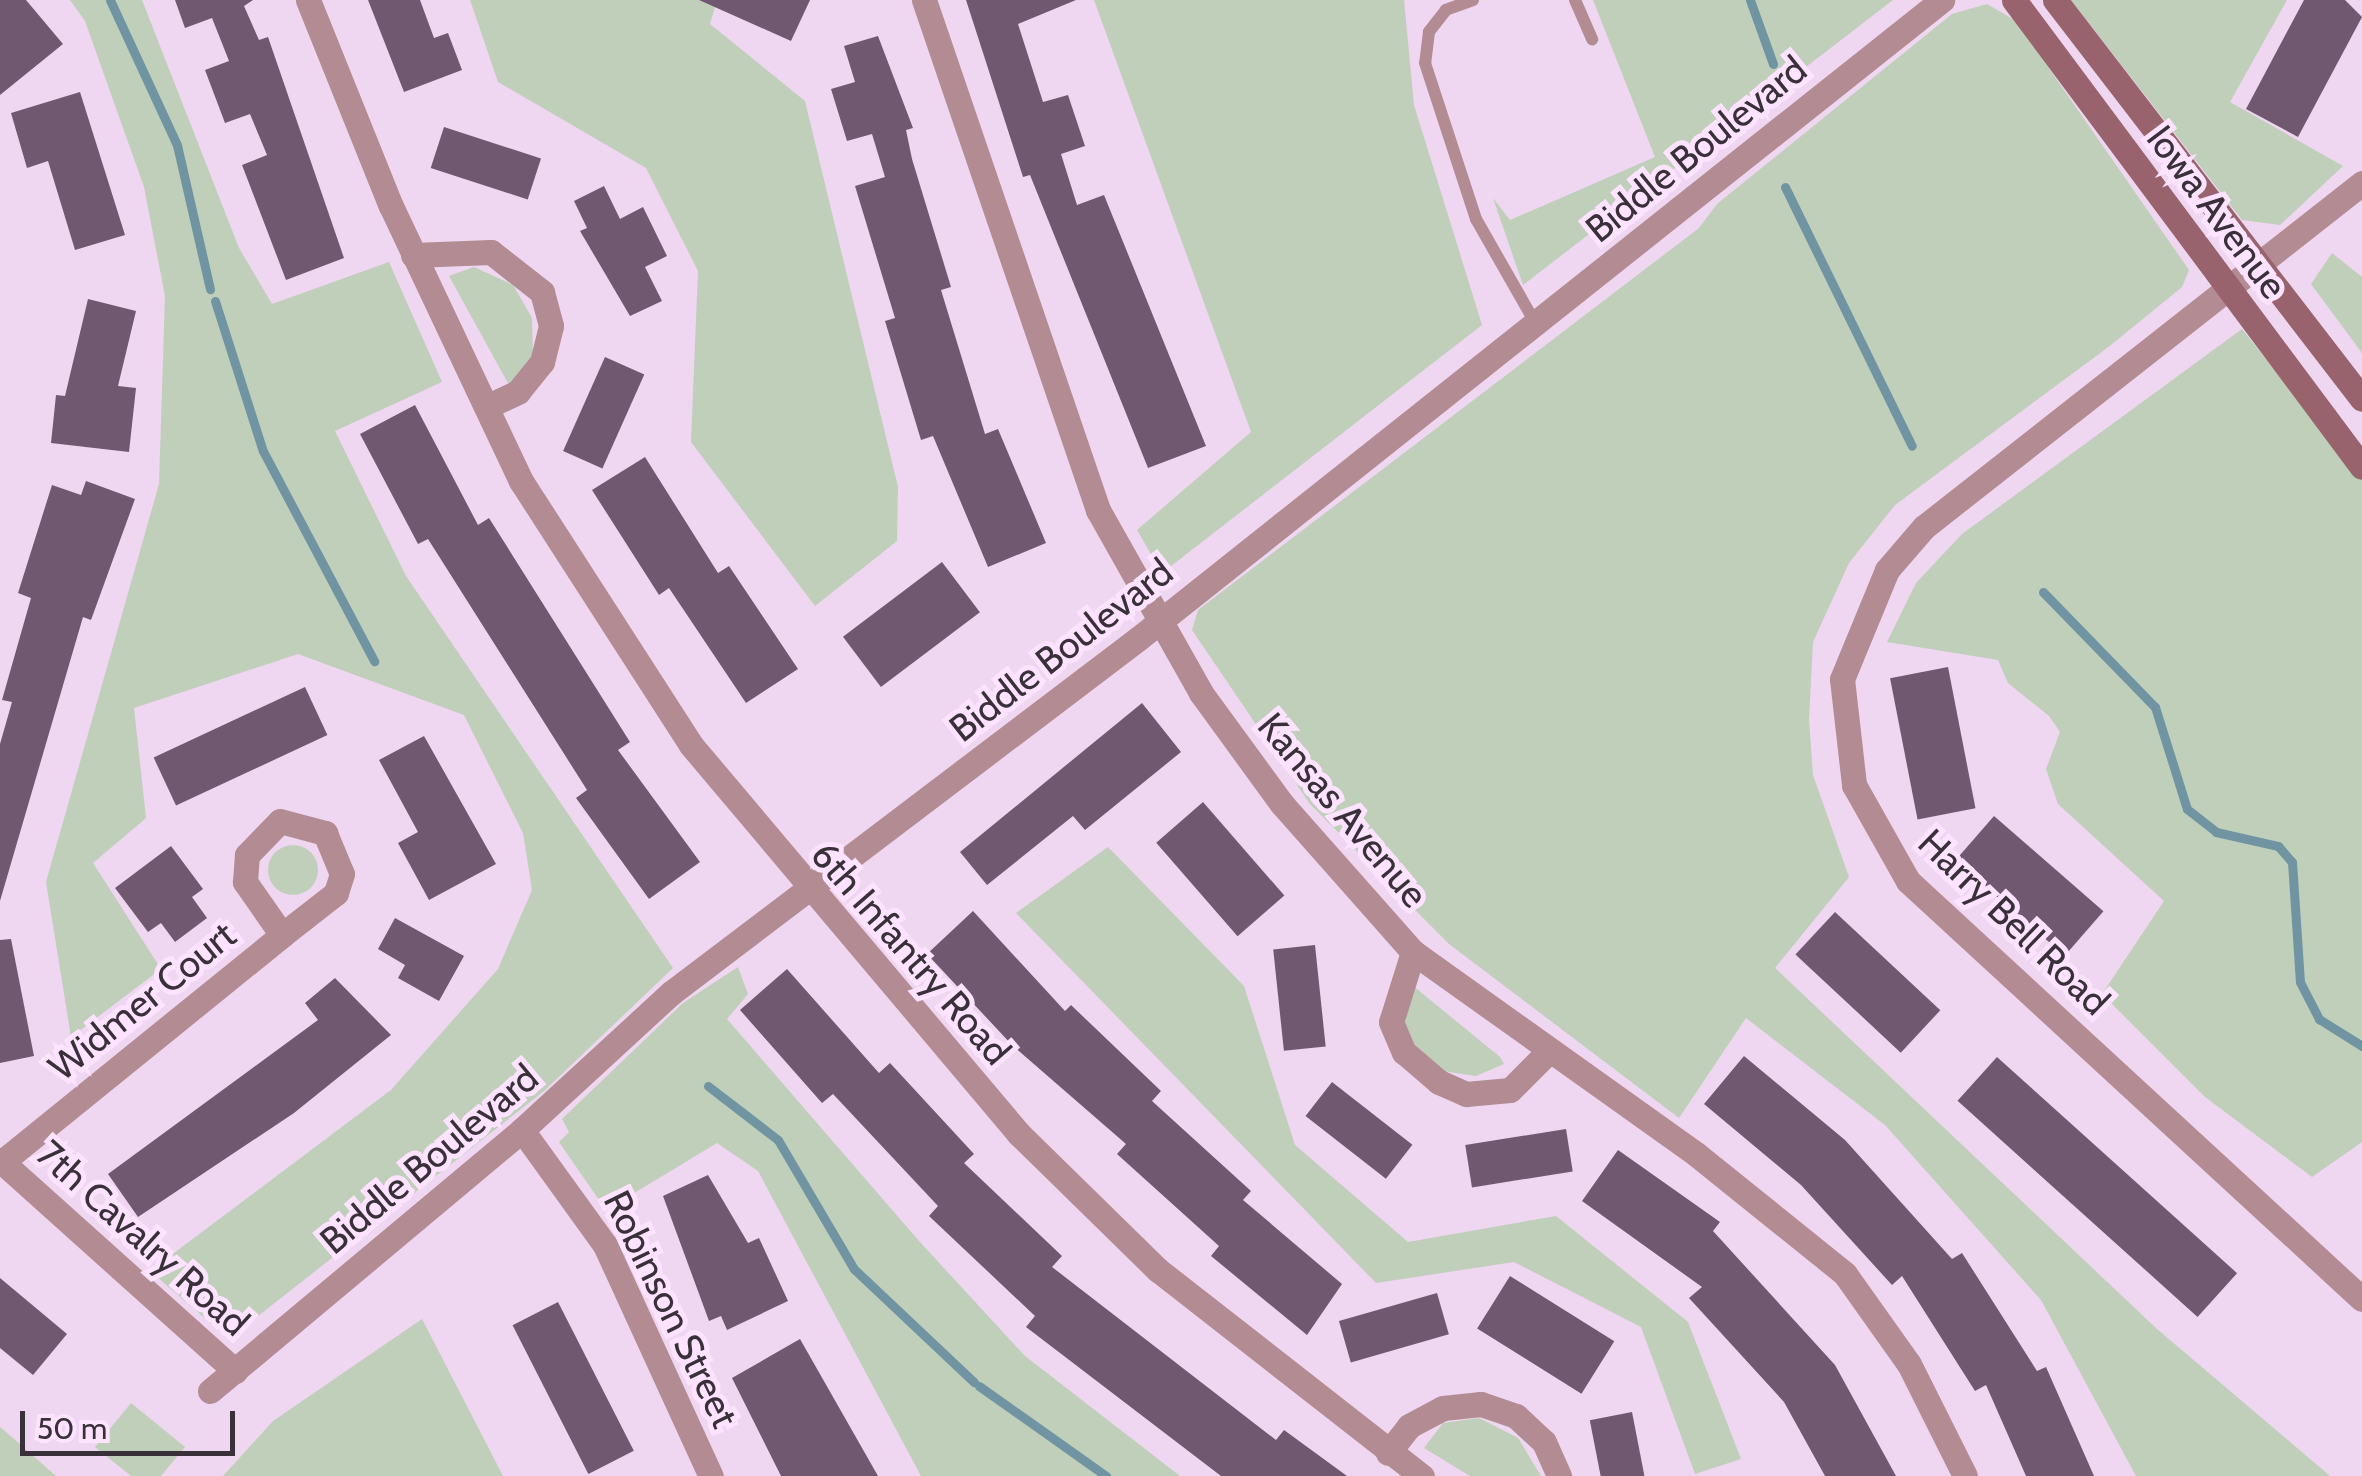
<!DOCTYPE html>
<style>
body{margin:0}
#map{position:relative;width:2362px;height:1476px;overflow:hidden;background:#efd6f1;font-family:Cabin,sans-serif}
div>[style]{position:absolute}
[style*='--x']{left:calc(var(--x)*1px);top:calc(var(--y)*1px);width:calc(var(--w)*1px);rotate:calc(var(--a)*1deg)}
.green>*{inset:0;background:#bfcfb9}
.round{border-radius:50%}
.stream>*{height:9px;margin:-4.5px;padding:0 4.5px;transform-origin:4.5px;border-radius:4.5px;background:#7194a3}
.building>*{inset:0;background:#705970;transform-origin:0 0}
.lane>*{height:12px;margin:-6px;padding:0 6px;transform-origin:6px;border-radius:6px;background:#b28c92}
.street>*{height:25px;margin:-12.5px;padding:0 12.5px;transform-origin:12.5px;border-radius:12.5px;background:#b28c92}
.secondary>*{height:25px;margin:-12.5px;padding:0 12.5px;transform-origin:12.5px;border-radius:12.5px;background:#99636d}
span{translate:-50% -50%;white-space:nowrap;text-align:center;line-height:1.15;-webkit-text-stroke:10px #fde3ff;paint-order:stroke}
.street-label{font-size:38px;color:#39303a}
.scale{position:absolute;left:20px;top:1411px;width:215px;height:45px;box-sizing:border-box;border:5px solid #39303a;border-top:0;padding-left:12px;font-size:30px;line-height:35px;white-space:nowrap;color:#39303a;-webkit-text-stroke:8px #fde3ff;paint-order:stroke}
</style>
<div id="map">
<div class="green">
<div style="clip-path:polygon(70px 0,142px 0,239px 248px,272px 304px,389px 262px,442px 382px,335px 431px,406px 576px,673px 968px,544px 1091px,234px 1335px,233px 1323px,221px 1332px,150px 1271px,391px 1090px,498px 969px,532px 890px,523px 833px,464px 715px,298px 654px,134px 708px,146px 818px,93px 863px,161px 969px,71px 1037px,46px 882px,159px 484px,165px 296px,144px 187px,85px 21px)"></div>
<div style="clip-path:polygon(470px 0,717px 0,710px 24px,805px 101px,898px 487px,897px 541px,815px 606px,691px 442px,698px 271px,646px 168px,498px 82px)"></div>
<div style="clip-path:polygon(1094px 0,1404px 0,1414px 105px,1482px 325px,1162px 573px,1137px 530px,1251px 432px)"></div>
<div style="clip-path:polygon(1593px 0,1893px 0,1523px 285px,1493px 198px,1510px 220px,1655px 157px)"></div>
<div style="clip-path:polygon(2071px 0,2287px 0,2230px 102px,2343px 166px,2280px 225px,2242px 220px)"></div>
<div style="clip-path:polygon(1987px 4px,2016px 21px,2189px 270px,2182px 287px,2111px 345px,1895px 505px,1849px 563px,1813px 642px,1809px 719px,1813px 775px,1849px 877px,1775px 968px,2157px 1329px,2330px 1476px,2136px 1476px,2041px 1300px,1885px 1125px,1746px 1018px,1679px 1118px,1449px 944px,1310px 804px,1192px 630px,1198px 610px,1699px 228px,1717px 204px,1952px 14px)"></div>
<div style="clip-path:polygon(2332px 253px,2362px 277px,2362px 353px,2311px 284px)"></div>
<div style="clip-path:polygon(474px 267px,513px 285px,532px 318px,533px 357px,509px 385px,449px 276px)"></div>
<div style="clip-path:polygon(2242px 329px,2362px 480px,2362px 1142px,2312px 1177px,2205px 1097px,2102px 994px,2164px 901px,2058px 804px,2046px 769px,2060px 732px,2049px 716px,2008px 683px,1998px 660px,1887px 642px,1916px 583px,1962px 534px)"></div>
<div class="round" style="left:268px;top:845px;width:50px;height:50px"></div>
<div style="clip-path:polygon(1108px 847px,1244px 986px,1295px 1145px,1408px 1242px,1556px 1216px,1688px 1322px,1741px 1459px,1695px 1474px,1641px 1327px,1514px 1262px,1376px 1283px,1016px 913px)"></div>
<div style="clip-path:polygon(738px 967px,748px 994px,727px 1019px,919px 1241px,1025px 1356px,1180px 1476px,921px 1476px,758px 1171px,717px 1143px,606px 1210px,559px 1142px,569px 1132px,562px 1119px,683px 1003px)"></div>
<div style="clip-path:polygon(1412px 985px,1500px 1057px,1504px 1064px,1476px 1076px,1442px 1071px,1411px 1041px,1403px 1019px)"></div>
<div style="clip-path:polygon(422px 1319px,503px 1476px,223px 1476px,273px 1421px)"></div>
<div style="clip-path:polygon(131px 1403px,185px 1447px,161px 1476px,131px 1476px,95px 1447px)"></div>
<div style="clip-path:polygon(1479px 1418px,1518px 1438px,1541px 1476px,1470px 1476px,1424px 1448px,1443px 1423px)"></div>
<div style="clip-path:polygon(0 1427px,13px 1438px,56px 1476px,0 1476px)"></div>
</div>
<div class="stream">
<div style="--x:110;--y:0;--w:160;--a:65.2"></div>
<div style="--x:177;--y:145;--w:148;--a:77.1"></div>
<div style="--x:1750;--y:0;--w:68;--a:70.2"></div>
<div style="--x:1785;--y:187;--w:288;--a:63.9"></div>
<div style="--x:215;--y:301;--w:157;--a:72.3"></div>
<div style="--x:263;--y:451;--w:238;--a:62.1"></div>
<div style="--x:2043;--y:592;--w:161;--a:45.8"></div>
<div style="--x:2155;--y:707;--w:107;--a:72.6"></div>
<div style="--x:2187;--y:809;--w:37;--a:38"></div>
<div style="--x:2216;--y:832;--w:64;--a:12.7"></div>
<div style="--x:2278;--y:846;--w:21;--a:49"></div>
<div style="--x:2292;--y:862;--w:120;--a:86.2"></div>
<div style="--x:2300;--y:982;--w:42;--a:62.8"></div>
<div style="--x:2319;--y:1019;--w:51;--a:32.1"></div>
<div style="--x:708;--y:1086;--w:88;--a:37.6"></div>
<div style="--x:778;--y:1140;--w:150;--a:59.5"></div>
<div style="--x:854;--y:1269;--w:165;--a:43.3"></div>
<div style="--x:979;--y:1386;--w:156;--a:35.3"></div>
</div>
<div class="building">
<div style="clip-path:polygon(0 0,26px 0,63px 44px,0 95px)"></div>
<div style="clip-path:polygon(175px 0,253px 0,244px 6px,259px 40px,268px 37px,344px 258px,286px 280px,242px 165px,267px 155px,250px 114px,225px 123px,205px 70px,229px 61px,212px 18px,185px 28px)"></div>
<div style="clip-path:polygon(368px 0,420px 0,434px 38px,448px 33px,462px 70px,404px 92px)"></div>
<div style="clip-path:polygon(699px 0,810px 0,791px 41px)"></div>
<div style="clip-path:polygon(966px 0,1076px 0,1018px 24px,1043px 102px,1068px 95px,1085px 146px,1061px 154px,1077px 205px,1104px 195px,1206px 446px,1148px 468px,1030px 175px,1023px 177px)"></div>
<div style="clip-path:polygon(2304px 0,2345px 0,2362px 17px,2298px 137px,2246px 109px)"></div>
<div style="clip-path:polygon(878px 36px,913px 128px,906px 130px,912px 159px,951px 287px,941px 290px,985px 434px,998px 429px,1046px 543px,988px 567px,933px 436px,921px 440px,885px 321px,895px 318px,855px 186px,885px 177px,872px 134px,847px 141px,831px 89px,855px 82px,844px 46px)"></div>
<div style="clip-path:polygon(80px 92px,125px 235px,75px 250px,48px 161px,27px 168px,11px 113px)"></div>
<div style="left:444px;top:127px;width:102px;height:43px;rotate:18deg"></div>
<div style="clip-path:polygon(604px 186px,620px 219px,643px 207px,667px 256px,645px 267px,662px 301px,630px 316px,580px 231px,587px 228px,574px 201px)"></div>
<div style="clip-path:polygon(88px 299px,136px 311px,118px 386px,136px 388px,129px 452px,51px 443px,56px 395px,65px 396px)"></div>
<div style="left:605px;top:357px;width:43px;height:103px;rotate:24deg"></div>
<div style="clip-path:polygon(415px 405px,478px 525px,489px 518px,630px 742px,618px 750px,700px 862px,649px 899px,576px 798px,587px 790px,428px 539px,418px 544px,360px 434px)"></div>
<div style="clip-path:polygon(645px 457px,718px 573px,729px 566px,798px 669px,746px 703px,669px 588px,659px 595px,592px 490px)"></div>
<div style="clip-path:polygon(86px 481px,135px 499px,91px 620px,83px 617px,0 901px,0 744px,12px 702px,2px 700px,31px 598px,18px 593px,52px 485px,81px 495px)"></div>
<div style="left:942px;top:562px;width:63px;height:124px;rotate:53deg"></div>
<div style="left:1948px;top:667px;width:144px;height:59px;rotate:79deg"></div>
<div style="left:305px;top:687px;width:53px;height:167px;rotate:65deg"></div>
<div style="clip-path:polygon(1142px 703px,1181px 752px,1085px 830px,1073px 816px,987px 885px,960px 852px)"></div>
<div style="clip-path:polygon(424px 736px,496px 864px,429px 900px,398px 843px,418px 832px,379px 760px)"></div>
<div style="left:1203px;top:802px;width:124px;height:62px;rotate:49deg"></div>
<div style="left:1994px;top:816px;width:145px;height:59px;rotate:41deg"></div>
<div style="clip-path:polygon(171px 846px,203px 889px,192px 897px,207px 918px,175px 942px,161px 923px,148px 932px,115px 888px)"></div>
<div style="clip-path:polygon(973px 911px,1065px 1011px,1071px 1005px,1161px 1091px,1152px 1101px,1251px 1191px,1243px 1200px,1342px 1284px,1307px 1335px,1211px 1256px,1219px 1246px,1117px 1154px,1126px 1144px,1012px 1045px,927px 954px)"></div>
<div style="left:1835px;top:912px;width:144px;height:58px;rotate:43deg"></div>
<div style="clip-path:polygon(395px 918px,464px 956px,439px 1001px,398px 978px,405px 965px,378px 949px)"></div>
<div style="clip-path:polygon(11px 939px,34px 1056px,0 1063px,0 940px)"></div>
<div style="left:1315px;top:945px;width:102px;height:42px;rotate:84deg"></div>
<div style="clip-path:polygon(787px 969px,879px 1073px,890px 1063px,974px 1154px,964px 1163px,1062px 1256px,1052px 1267px,1276px 1440px,1284px 1430px,1347px 1476px,1221px 1476px,1026px 1327px,1035px 1316px,929px 1216px,938px 1206px,833px 1094px,822px 1103px,740px 1010px)"></div>
<div style="clip-path:polygon(335px 978px,391px 1035px,294px 1113px,138px 1217px,108px 1174px,318px 1020px,305px 1003px)"></div>
<div style="clip-path:polygon(1744px 1056px,1845px 1140px,1952px 1259px,1962px 1253px,2037px 1371px,2046px 1367px,2094px 1476px,2026px 1476px,1986px 1385px,1975px 1391px,1902px 1276px,1892px 1285px,1801px 1185px,1704px 1104px)"></div>
<div style="left:1997px;top:1057px;width:323px;height:59px;rotate:42deg"></div>
<div style="left:1332px;top:1082px;width:102px;height:43px;rotate:38deg"></div>
<div style="left:1566px;top:1129px;width:43px;height:102px;rotate:81deg"></div>
<div style="clip-path:polygon(1618px 1150px,1720px 1222px,1713px 1231px,1835px 1365px,1896px 1476px,1825px 1476px,1784px 1402px,1689px 1298px,1702px 1287px,1582px 1201px)"></div>
<div style="clip-path:polygon(708px 1175px,748px 1243px,759px 1238px,788px 1301px,727px 1330px,721px 1316px,709px 1321px,663px 1196px)"></div>
<div style="left:1510px;top:1276px;width:123px;height:62px;rotate:32deg"></div>
<div style="clip-path:polygon(0 1278px,67px 1334px,33px 1375px,0 1348px)"></div>
<div style="left:1437px;top:1293px;width:43px;height:102px;rotate:74deg"></div>
<div style="left:558px;top:1302px;width:167px;height:51px;rotate:63deg"></div>
<div style="clip-path:polygon(800px 1339px,878px 1476px,781px 1476px,732px 1378px)"></div>
<div style="left:1632px;top:1412px;width:65px;height:43px;rotate:79deg"></div>
</div>
<div class="lane">
<div style="--x:1473;--y:0;--w:29;--a:160"></div>
<div style="--x:1446;--y:10;--w:28;--a:128"></div>
<div style="--x:1429;--y:32;--w:31;--a:97"></div>
<div style="--x:1425;--y:63;--w:164;--a:71.9"></div>
<div style="--x:1476;--y:219;--w:121;--a:60.3"></div>
<div style="--x:1575;--y:0;--w:43;--a:66.4"></div>
</div>
<div class="street">
<div style="--x:308;--y:0;--w:222;--a:68.1"></div>
<div style="--x:391;--y:206;--w:304;--a:64.7"></div>
<div style="--x:521;--y:481;--w:314;--a:57.2"></div>
<div style="--x:691;--y:745;--w:509;--a:49.86"></div>
<div style="--x:1019;--y:1134;--w:194;--a:44.4"></div>
<div style="--x:1158;--y:1270;--w:335;--a:38"></div>
<div style="--x:924;--y:0;--w:539;--a:71.16"></div>
<div style="--x:1098;--y:510;--w:210;--a:60.6"></div>
<div style="--x:1201;--y:693;--w:137;--a:53.9"></div>
<div style="--x:1282;--y:804;--w:198;--a:48.5"></div>
<div style="--x:1413;--y:952;--w:348;--a:35.5"></div>
<div style="--x:1696;--y:1154;--w:191;--a:38.8"></div>
<div style="--x:1845;--y:1274;--w:110;--a:54.6"></div>
<div style="--x:1909;--y:1364;--w:125;--a:63.4"></div>
<div style="--x:2362;--y:183;--w:557;--a:141.85"></div>
<div style="--x:1924;--y:527;--w:57;--a:130.7"></div>
<div style="--x:1887;--y:570;--w:118;--a:112.4"></div>
<div style="--x:1842;--y:679;--w:107;--a:83.5"></div>
<div style="--x:1854;--y:785;--w:110;--a:60.6"></div>
<div style="--x:1908;--y:881;--w:617;--a:42.64"></div>
<div style="--x:413;--y:255;--w:78;--a:-2.2"></div>
<div style="--x:491;--y:252;--w:65;--a:38.1"></div>
<div style="--x:542;--y:292;--w:35;--a:75"></div>
<div style="--x:551;--y:326;--w:37;--a:104"></div>
<div style="--x:542;--y:362;--w:38;--a:129"></div>
<div style="--x:518;--y:392;--w:35;--a:155"></div>
<div style="--x:280;--y:821;--w:47;--a:14.9"></div>
<div style="--x:325;--y:833;--w:44;--a:67.5"></div>
<div style="--x:342;--y:874;--w:20;--a:108"></div>
<div style="--x:336;--y:893;--w:68;--a:142.1"></div>
<div style="--x:282;--y:935;--w:65;--a:-124.9"></div>
<div style="--x:245;--y:882;--w:27;--a:-86"></div>
<div style="--x:247;--y:855;--w:47;--a:-45.9"></div>
<div style="--x:1413;--y:952;--w:73;--a:107.4"></div>
<div style="--x:1391;--y:1022;--w:33;--a:67"></div>
<div style="--x:1404;--y:1052;--w:46;--a:40.6"></div>
<div style="--x:1439;--y:1082;--w:30;--a:24"></div>
<div style="--x:1466;--y:1094;--w:44;--a:-5.2"></div>
<div style="--x:1510;--y:1090;--w:51;--a:-45"></div>
<div style="--x:522;--y:1130;--w:142;--a:54.2"></div>
<div style="--x:605;--y:1245;--w:254;--a:65.4"></div>
<div style="--x:0;--y:1160;--w:316;--a:41.9"></div>
<div style="--x:2;--y:1162;--w:360;--a:-39"></div>
<div style="--x:210;--y:1391;--w:407;--a:-39.9"></div>
<div style="--x:522;--y:1130;--w:202;--a:-42.6"></div>
<div style="--x:671;--y:993;--w:587;--a:-37.18"></div>
<div style="--x:1139;--y:638;--w:1026;--a:-38.47"></div>
<div style="--x:1388;--y:1453;--w:34;--a:-52"></div>
<div style="--x:1409;--y:1426;--w:38;--a:-28"></div>
<div style="--x:1443;--y:1408;--w:38;--a:-6"></div>
<div style="--x:1481;--y:1404;--w:37;--a:19"></div>
<div style="--x:1516;--y:1416;--w:38;--a:43"></div>
<div style="--x:1544;--y:1442;--w:37;--a:66"></div>
</div>
<div class="secondary">
<div style="--x:2014;--y:0;--w:582;--a:53.31"></div>
<div style="--x:2055;--y:0;--w:503;--a:52.42"></div>
</div>
<div class="street-label">
<span style="left:1696px;top:149px;rotate:-39deg">Biddle Boulevard</span>
<span style="left:2217px;top:212px;rotate:53deg">Iowa Avenue</span>
<span style="left:1061px;top:650px;rotate:-38deg">Biddle Boulevard</span>
<span style="left:1343px;top:810px;rotate:50deg">Kansas Avenue</span>
<span style="left:2014px;top:922px;rotate:44deg">Harry Bell Road</span>
<span style="left:911px;top:953px;rotate:49deg">6th Infantry Road</span>
<span style="left:142px;top:1001px;rotate:-39deg">Widmer Court</span>
<span style="left:429px;top:1159px;rotate:-40deg">Biddle Boulevard</span>
<span style="left:143px;top:1238px;rotate:42deg">7th Cavalry Road</span>
<span style="left:671px;top:1309px;rotate:64deg">Robinson Street</span>
</div>
<div class="scale">50 m</div>
</div>
